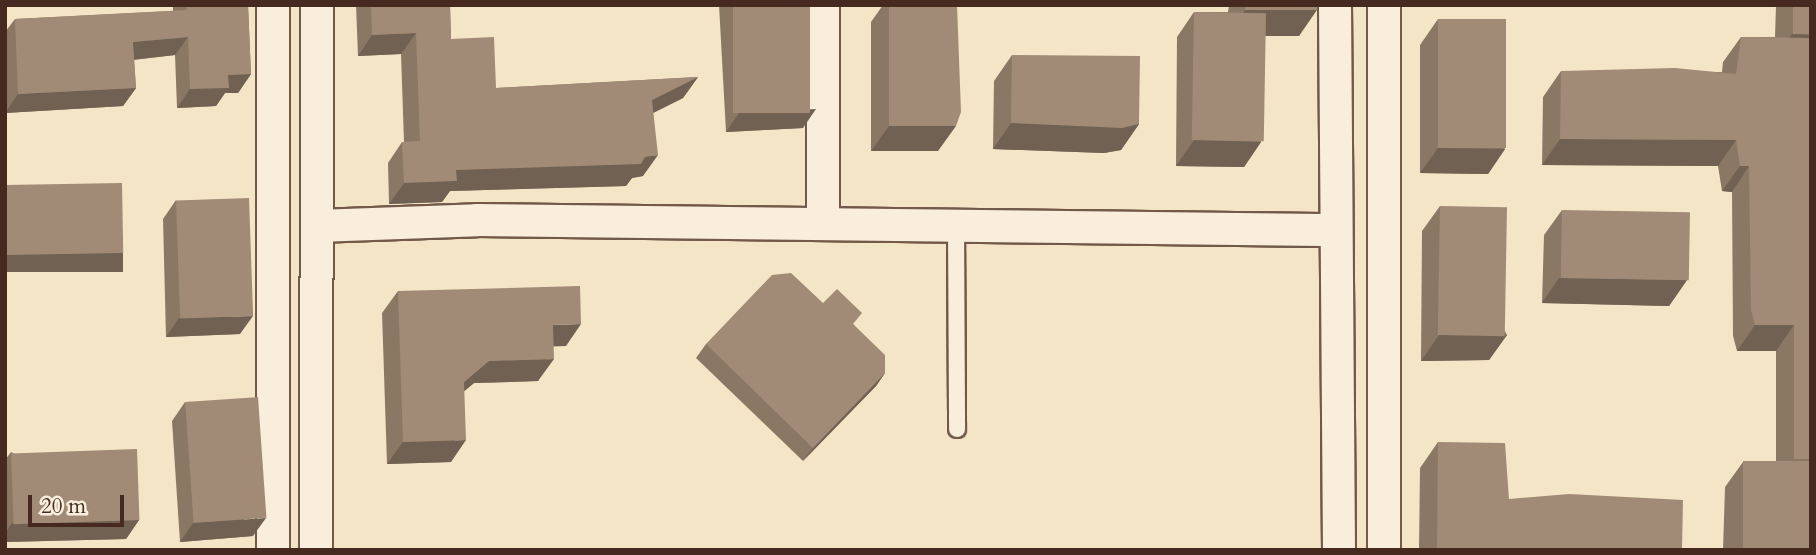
<!DOCTYPE html>
<style>
body{margin:0}
#map{position:relative;width:1816px;height:555px;overflow:hidden;background:#f5e5c7;font-family:Cardo,serif}
div>[style]{position:absolute}
[style*='--x']{left:calc(var(--x)*1px);top:calc(var(--y)*1px);width:calc(var(--w)*1px);rotate:calc(var(--a)*1deg)}
.roads{filter:drop-shadow(2px 0 #725949) drop-shadow(-2px 0 #725949) drop-shadow(0 2px #725949) drop-shadow(0 -2px #725949)}
.service>*{height:16px;margin:-8px;padding:0 8px;transform-origin:8px;border-radius:8px;background:#f8eedb}
.minor>*{height:32px;margin:-16px;padding:0 16px;transform-origin:16px;border-radius:16px;background:#f8eedb}
.wall>*{inset:0;background:#8a7865}
.shaded-wall>*{inset:0;background:#716153;transform-origin:0 0}
.building>*{inset:0;background:#a18b76;transform-origin:0 0}
span{translate:-50% -50%;white-space:nowrap;text-align:center;line-height:1.15;-webkit-text-stroke:7px #f8eedb;paint-order:stroke}
.frame{position:absolute;inset:0;border:7px solid #462a1f;pointer-events:none}
.scale{position:absolute;left:28px;top:495px;width:96px;height:32px;box-sizing:border-box;border:4px solid #462a1f;border-top:0;padding-left:9px;font-size:21px;line-height:24px;white-space:nowrap;color:#462a1f;-webkit-text-stroke:5px #f8eedb;paint-order:stroke}
</style>
<div id="map">
<div class="roads">
<div class="service">
<div style="--x:956;--y:223;--w:206;--a:89.7"></div>
</div>
<div class="minor">
<div style="--x:273;--y:5;--w:545;--a:90"></div>
<div style="--x:1335;--y:5;--w:545;--a:89.58"></div>
<div style="--x:823;--y:224;--w:219;--a:-90"></div>
<div style="--x:317;--y:226;--w:160;--a:-2.1"></div>
<div style="--x:477;--y:220;--w:858;--a:0.67"></div>
<div style="--x:316;--y:550;--w:545;--a:-89.89"></div>
<div style="--x:1384;--y:550;--w:545;--a:-90"></div>
</div>
</div>
<div class="wall">
<div style="clip-path:polygon(173px 5px,248px 5px,251px 74px,238px 93px,225px 93px,216px 106px,177px 108px,175px 55px,134px 60px,136px 88px,123px 106px,5px 113px,5px 32px,15px 19px,173px 11px)"></div>
<div style="clip-path:polygon(356px 5px,450px 5px,451px 39px,496px 88px,698px 77px,683px 98px,653px 113px,643px 176px,632px 178px,626px 186px,450px 191px,442px 202px,389px 204px,388px 163px,402px 142px,404px 142px,401px 54px,358px 56px)"></div>
<div style="clip-path:polygon(719px 5px,810px 5px,803px 128px,726px 132px)"></div>
<div style="clip-path:polygon(883px 5px,957px 5px,938px 151px,871px 151px,871px 22px)"></div>
<div style="clip-path:polygon(1229px 5px,1317px 5px,1299px 36px,1265px 36px,1261px 142px,1244px 167px,1176px 166px,1177px 37px,1194px 12px,1228px 12px)"></div>
<div style="clip-path:polygon(1776px 5px,1811px 5px,1811px 550px,1723px 550px,1725px 487px,1743px 462px,1776px 461px,1776px 351px,1737px 351px,1733px 336px,1732px 192px,1722px 191px,1718px 166px,1542px 165px,1543px 97px,1561px 71px,1722px 72px,1723px 62px,1741px 37px,1775px 37px)"></div>
<div style="clip-path:polygon(1438px 19px,1505px 149px,1488px 174px,1420px 173px,1420px 45px)"></div>
<div style="clip-path:polygon(1012px 55px,1139px 124px,1121px 150px,1104px 153px,993px 149px,994px 81px)"></div>
<div style="clip-path:polygon(176px 200px,240px 334px,166px 337px,163px 219px)"></div>
<div style="clip-path:polygon(1440px 206px,1507px 335px,1489px 360px,1421px 361px,1422px 231px)"></div>
<div style="clip-path:polygon(1562px 210px,1687px 280px,1669px 306px,1542px 303px,1544px 235px)"></div>
<div style="clip-path:polygon(398px 291px,566px 346px,553px 346px,538px 381px,474px 383px,464px 391px,451px 462px,387px 464px,382px 313px)"></div>
<div style="clip-path:polygon(823px 303px,854px 325px,885px 373px,876px 386px,803px 461px,696px 358px,706px 344px)"></div>
<div style="clip-path:polygon(185px 402px,253px 536px,180px 542px,172px 421px)"></div>
<div style="clip-path:polygon(1438px 442px,1509px 499px,1682px 550px,1419px 550px,1420px 468px)"></div>
<div style="clip-path:polygon(11px 452px,139px 520px,126px 539px,5px 542px,5px 460px)"></div>
</div>
<div class="shaded-wall">
<div style="clip-path:polygon(1245px 10px,1317px 10px,1299px 36px,1227px 36px)"></div>
<div style="clip-path:polygon(416px 33px,401px 54px,358px 56px,372px 35px)"></div>
<div style="clip-path:polygon(1792px 34px,1811px 35px,1811px 60px,1774px 60px)"></div>
<div style="clip-path:polygon(188px 37px,175px 55px,120px 61px,133px 42px)"></div>
<div style="clip-path:polygon(251px 74px,238px 93px,225px 93px,216px 106px,177px 108px,190px 89px,228px 75px)"></div>
<div style="clip-path:polygon(698px 77px,683px 98px,637px 121px,652px 100px)"></div>
<div style="clip-path:polygon(136px 88px,123px 106px,5px 113px,18px 94px)"></div>
<div style="clip-path:polygon(816px 109px,803px 128px,726px 132px,739px 113px)"></div>
<div style="clip-path:polygon(1011px 123px,1139px 124px,1121px 150px,1104px 153px,993px 149px)"></div>
<div style="clip-path:polygon(889px 126px,956px 126px,938px 151px,871px 151px)"></div>
<div style="clip-path:polygon(1560px 139px,1736px 140px,1718px 166px,1542px 165px)"></div>
<div style="clip-path:polygon(1194px 140px,1261px 142px,1244px 167px,1176px 166px)"></div>
<div style="clip-path:polygon(1438px 148px,1505px 149px,1488px 174px,1420px 173px)"></div>
<div style="clip-path:polygon(658px 155px,643px 176px,632px 178px,626px 186px,450px 191px,442px 202px,389px 204px,404px 183px,456px 170px)"></div>
<div style="clip-path:polygon(1740px 166px,1749px 166px,1732px 192px,1722px 191px)"></div>
<div style="left:5px;top:253px;width:118px;height:19px"></div>
<div style="clip-path:polygon(1559px 278px,1687px 280px,1669px 306px,1542px 303px)"></div>
<div style="clip-path:polygon(253px 316px,240px 334px,166px 337px,179px 318px)"></div>
<div style="clip-path:polygon(581px 324px,566px 346px,538px 347px,553px 325px)"></div>
<div style="clip-path:polygon(1755px 325px,1794px 325px,1776px 351px,1737px 351px)"></div>
<div style="clip-path:polygon(1439px 335px,1507px 335px,1489px 360px,1421px 361px)"></div>
<div style="clip-path:polygon(554px 359px,538px 381px,474px 383px,449px 404px,464px 382px,489px 361px)"></div>
<div style="clip-path:polygon(885px 373px,876px 386px,803px 461px,813px 448px)"></div>
<div style="clip-path:polygon(466px 440px,451px 462px,387px 464px,403px 442px)"></div>
<div style="clip-path:polygon(266px 518px,253px 536px,180px 542px,193px 523px)"></div>
<div style="clip-path:polygon(139px 520px,126px 539px,5px 542px,5px 533px,12px 523px)"></div>
</div>
<div class="building">
<div style="clip-path:polygon(186px 5px,248px 5px,251px 74px,228px 75px,229px 88px,190px 89px,188px 37px,133px 42px,136px 88px,18px 94px,15px 19px,187px 10px)"></div>
<div style="clip-path:polygon(371px 5px,450px 5px,451px 39px,494px 37px,496px 88px,698px 77px,652px 100px,658px 155px,645px 157px,641px 164px,456px 170px,457px 181px,404px 183px,402px 142px,420px 141px,416px 33px,372px 35px)"></div>
<div style="left:733px;top:5px;width:77px;height:108px"></div>
<div style="clip-path:polygon(889px 5px,957px 5px,961px 112px,956px 126px,889px 126px)"></div>
<div style="left:1245px;top:5px;width:72px;height:5px"></div>
<div style="left:1793px;top:5px;width:18px;height:29px"></div>
<div style="left:1194px;top:12px;width:72px;height:128px;rotate:1deg"></div>
<div style="left:1438px;top:19px;width:68px;height:129px"></div>
<div style="clip-path:polygon(1741px 37px,1811px 38px,1811px 459px,1794px 459px,1794px 325px,1755px 325px,1751px 310px,1749px 166px,1740px 166px,1736px 140px,1560px 139px,1561px 71px,1675px 68px,1736px 74px)"></div>
<div style="clip-path:polygon(1012px 55px,1140px 56px,1139px 124px,1122px 128px,1011px 123px)"></div>
<div style="left:122px;top:183px;width:70px;height:117px;rotate:89deg"></div>
<div style="left:249px;top:198px;width:118px;height:73px;rotate:88deg"></div>
<div style="left:1440px;top:206px;width:67px;height:129px;rotate:1deg"></div>
<div style="left:1562px;top:210px;width:128px;height:68px;rotate:1deg"></div>
<div style="clip-path:polygon(791px 273px,823px 303px,837px 289px,862px 313px,853px 324px,885px 355px,885px 373px,813px 448px,706px 344px,772px 275px)"></div>
<div style="clip-path:polygon(580px 286px,581px 324px,553px 325px,554px 359px,489px 361px,464px 382px,466px 440px,403px 442px,398px 291px)"></div>
<div style="left:258px;top:397px;width:121px;height:73px;rotate:86deg"></div>
<div style="clip-path:polygon(1438px 442px,1505px 443px,1509px 499px,1569px 494px,1683px 500px,1682px 550px,1437px 550px)"></div>
<div style="left:137px;top:449px;width:71px;height:126px;rotate:88deg"></div>
<div style="left:1811px;top:461px;width:89px;height:68px;rotate:90deg"></div>
</div>
<div class="frame"></div>
<div class="scale">20 m</div>
</div>
